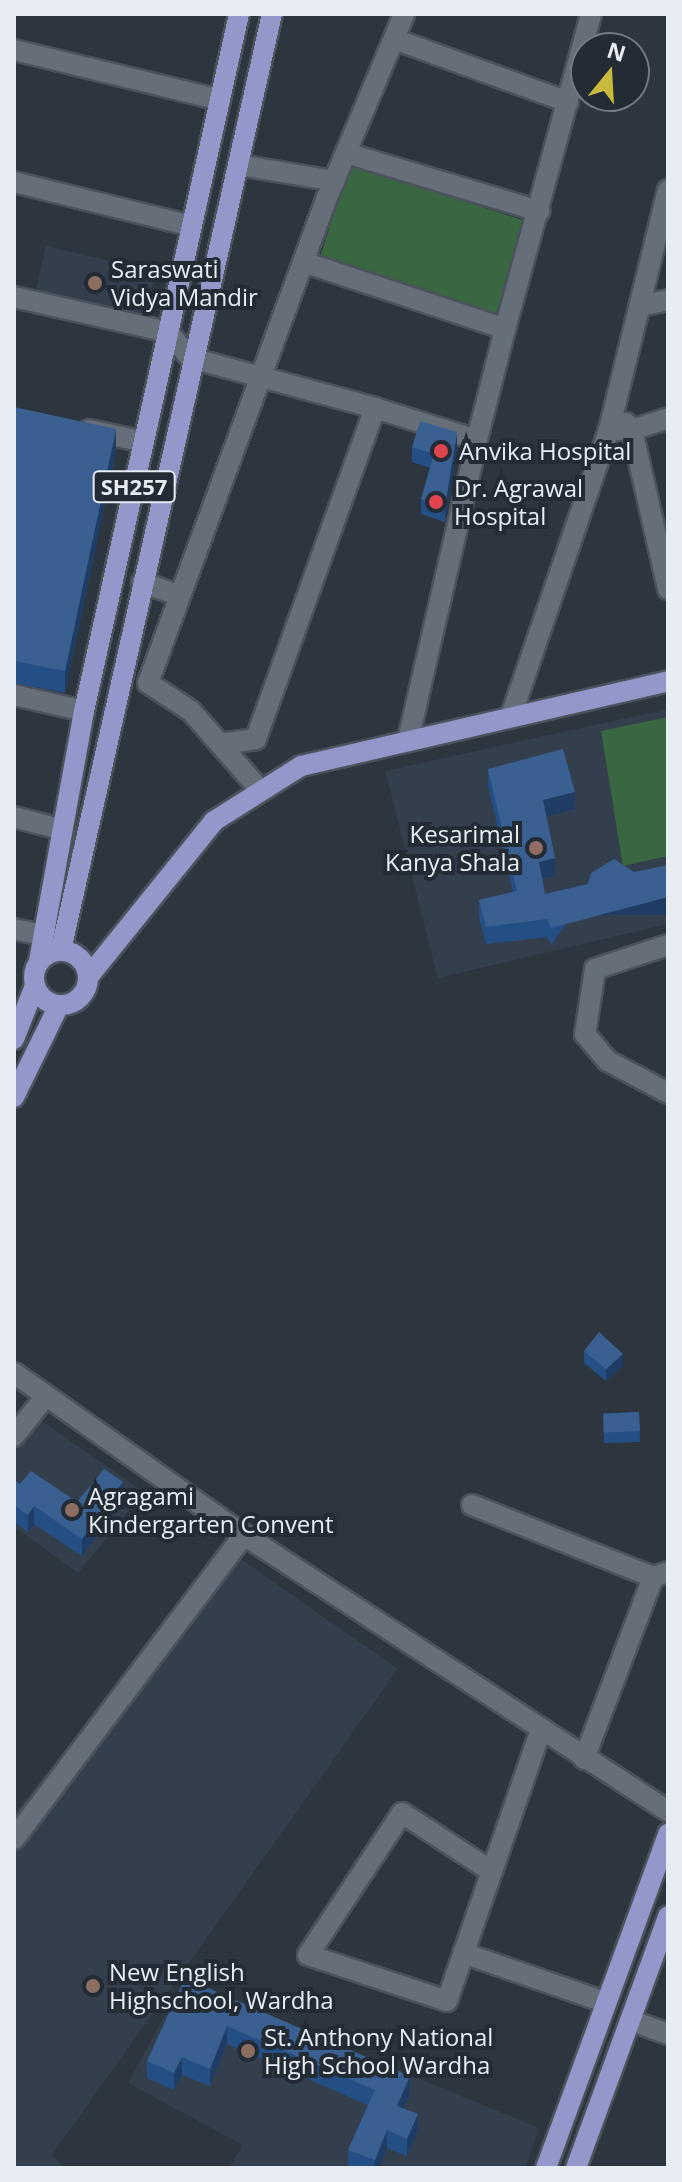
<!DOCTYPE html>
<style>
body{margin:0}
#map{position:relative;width:682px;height:2182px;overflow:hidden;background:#2d353f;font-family:"Open Sans",sans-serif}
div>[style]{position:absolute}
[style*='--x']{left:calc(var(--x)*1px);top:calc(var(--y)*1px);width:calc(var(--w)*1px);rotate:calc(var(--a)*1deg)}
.built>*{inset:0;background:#343f4e;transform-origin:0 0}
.green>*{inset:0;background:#396742;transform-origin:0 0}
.roads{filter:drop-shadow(2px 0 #4c525c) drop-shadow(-2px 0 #4c525c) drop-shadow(0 2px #4c525c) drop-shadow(0 -2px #4c525c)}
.minor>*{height:20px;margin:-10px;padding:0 10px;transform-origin:10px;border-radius:10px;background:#656e79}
.major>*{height:20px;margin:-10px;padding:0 10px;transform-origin:10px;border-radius:10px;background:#9397c9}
.major>.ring{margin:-10px;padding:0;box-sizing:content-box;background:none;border:20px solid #9397c9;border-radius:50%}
.wall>*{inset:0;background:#244f85;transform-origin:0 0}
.shaded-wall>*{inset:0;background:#1f3d64;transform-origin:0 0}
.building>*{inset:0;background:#396091;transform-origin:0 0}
.dots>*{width:22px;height:22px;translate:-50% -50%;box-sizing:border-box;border:4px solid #232b35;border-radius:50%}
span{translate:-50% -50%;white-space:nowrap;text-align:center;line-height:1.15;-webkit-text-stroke:8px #232b35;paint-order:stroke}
.shield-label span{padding:2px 6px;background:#232b35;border:2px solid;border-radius:6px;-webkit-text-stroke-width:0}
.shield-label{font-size:22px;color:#e8edf4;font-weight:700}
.poi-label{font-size:24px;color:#e8edf4}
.left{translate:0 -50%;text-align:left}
.right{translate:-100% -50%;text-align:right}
.frame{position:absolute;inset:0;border:16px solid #e8edf4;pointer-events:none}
.north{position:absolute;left:570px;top:32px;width:80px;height:80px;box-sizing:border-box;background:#232b35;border:2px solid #727981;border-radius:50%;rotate:18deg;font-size:22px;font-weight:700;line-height:32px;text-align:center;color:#e8edf4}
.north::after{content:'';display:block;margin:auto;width:28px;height:36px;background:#c8bb3b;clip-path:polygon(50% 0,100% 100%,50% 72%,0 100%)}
</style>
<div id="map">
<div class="built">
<div style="left:46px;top:246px;width:113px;height:50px;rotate:13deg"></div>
<div style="clip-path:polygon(668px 709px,668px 924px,438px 978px,385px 771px)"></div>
<div style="clip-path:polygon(39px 1419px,144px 1492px,78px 1573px,14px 1527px,14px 1449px)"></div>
<div style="clip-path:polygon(228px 1550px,398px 1669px,52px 2155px,65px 2168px,14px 2168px,14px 1814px)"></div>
<div style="clip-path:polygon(183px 1982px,539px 2128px,525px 2168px,229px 2168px,243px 2145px,128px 2083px)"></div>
</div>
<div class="green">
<div style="left:350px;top:164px;width:185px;height:100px;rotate:18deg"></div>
<div style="clip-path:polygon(668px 717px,668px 856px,623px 866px,601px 731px)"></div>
</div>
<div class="roads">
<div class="minor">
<div style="--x:394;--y:39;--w:185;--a:19.9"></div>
<div style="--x:14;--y:50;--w:212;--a:13.6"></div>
<div style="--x:346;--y:153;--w:202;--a:16.7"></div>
<div style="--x:239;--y:165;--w:97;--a:9.5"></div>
<div style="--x:14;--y:182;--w:183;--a:13.9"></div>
<div style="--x:303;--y:262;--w:213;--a:18.3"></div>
<div style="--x:505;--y:329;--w:114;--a:104.2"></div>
<div style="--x:477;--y:440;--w:107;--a:-162.6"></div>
<div style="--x:14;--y:297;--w:158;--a:12.8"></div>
<div style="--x:168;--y:332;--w:35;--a:49"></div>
<div style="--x:191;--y:358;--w:191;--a:15.2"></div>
<div style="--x:375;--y:408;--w:352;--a:109.8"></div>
<div style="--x:256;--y:739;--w:36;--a:172"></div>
<div style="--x:640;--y:306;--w:29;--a:-12"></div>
<div style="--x:505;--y:329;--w:327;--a:-74.7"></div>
<div style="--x:626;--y:423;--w:9;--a:49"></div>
<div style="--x:632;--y:430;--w:38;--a:-18"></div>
<div style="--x:89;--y:430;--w:56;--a:12.3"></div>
<div style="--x:609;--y:430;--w:247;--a:-76.2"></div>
<div style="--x:142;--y:582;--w:37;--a:20"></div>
<div style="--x:14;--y:695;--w:72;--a:12.9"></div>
<div style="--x:511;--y:716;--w:302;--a:-71.1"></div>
<div style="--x:609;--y:430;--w:23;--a:0"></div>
<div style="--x:632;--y:430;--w:163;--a:77.2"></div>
<div style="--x:408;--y:740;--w:308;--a:-77"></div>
<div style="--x:261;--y:791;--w:106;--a:-131.2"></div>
<div style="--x:191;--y:711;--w:51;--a:-146.9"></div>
<div style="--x:148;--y:683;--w:515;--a:-69.77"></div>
<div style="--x:326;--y:200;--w:202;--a:-67.2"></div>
<div style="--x:14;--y:817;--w:48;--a:14.6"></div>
<div style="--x:14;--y:929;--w:48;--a:12"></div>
<div style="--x:668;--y:945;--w:77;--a:161.8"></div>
<div style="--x:595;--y:969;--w:66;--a:98.7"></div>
<div style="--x:585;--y:1034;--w:35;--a:50"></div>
<div style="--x:608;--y:1061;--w:68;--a:28.1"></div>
<div style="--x:14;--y:1373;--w:281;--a:35.2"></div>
<div style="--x:244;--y:1535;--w:506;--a:33.06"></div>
<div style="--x:14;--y:1436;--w:51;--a:-51.3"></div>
<div style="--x:472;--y:1505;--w:195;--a:21.7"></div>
<div style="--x:584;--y:1759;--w:195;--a:-69.2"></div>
<div style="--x:653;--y:1577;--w:16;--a:-18"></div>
<div style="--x:14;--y:1839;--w:381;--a:-52.9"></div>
<div style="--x:491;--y:1871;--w:106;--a:-146.9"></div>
<div style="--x:402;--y:1813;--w:170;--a:123.5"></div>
<div style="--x:308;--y:1955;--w:146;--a:18.3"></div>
<div style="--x:447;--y:2001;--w:284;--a:-70.9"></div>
<div style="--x:463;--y:1953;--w:152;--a:19.1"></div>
<div style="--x:630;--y:2020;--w:40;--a:20.2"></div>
</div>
<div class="major">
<div style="--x:61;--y:950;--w:959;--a:-77.3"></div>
<div class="ring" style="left:34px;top:951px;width:34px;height:34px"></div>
<div style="--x:39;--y:961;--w:254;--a:-79.8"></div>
<div style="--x:84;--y:711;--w:714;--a:-77.46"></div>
<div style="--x:89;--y:976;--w:199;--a:-51.1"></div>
<div style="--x:214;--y:821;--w:103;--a:-32.3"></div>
<div style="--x:301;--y:766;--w:377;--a:-13"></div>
<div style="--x:14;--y:1039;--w:57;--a:-68.4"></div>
<div style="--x:14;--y:1097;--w:102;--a:-63.9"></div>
<div style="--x:546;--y:2168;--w:356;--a:-69.9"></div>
<div style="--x:576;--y:2168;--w:268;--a:-69.9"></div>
</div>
</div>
<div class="wall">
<div style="clip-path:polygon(14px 407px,116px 451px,65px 693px,14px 683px)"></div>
<div style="clip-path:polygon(412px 447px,457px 447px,445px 522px,421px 514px,421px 499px,430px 468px,412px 462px)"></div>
<div style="clip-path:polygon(488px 769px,575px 809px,546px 817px,555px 876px,542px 879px,545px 894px,588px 884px,614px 859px,551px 945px,547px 937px,486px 944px,479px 917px,479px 900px,513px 892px,488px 786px)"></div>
<div style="clip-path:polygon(584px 1351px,623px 1366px,606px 1381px,584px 1363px)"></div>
<div style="left:639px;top:1412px;width:30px;height:36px;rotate:88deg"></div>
<div style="clip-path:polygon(14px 1480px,20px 1484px,77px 1502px,123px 1500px,82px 1556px,34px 1524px,28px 1532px,14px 1522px)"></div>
<div style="clip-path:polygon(185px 1978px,410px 2093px,404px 2108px,418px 2131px,407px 2156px,387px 2148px,379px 2168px,348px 2167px,348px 2150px,368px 2105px,227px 2044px,210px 2086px,182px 2075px,174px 2090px,147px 2078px,147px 2061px)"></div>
</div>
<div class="shaded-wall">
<div style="clip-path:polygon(116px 429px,116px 451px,65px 693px,65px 671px)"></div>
<div style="clip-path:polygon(457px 432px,457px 447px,445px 522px,445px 506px)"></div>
<div style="clip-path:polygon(575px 792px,575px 809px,543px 818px,543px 800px)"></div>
<div style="clip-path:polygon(555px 858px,555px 876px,539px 879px,539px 862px)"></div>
<div style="left:668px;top:897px;width:18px;height:121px;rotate:90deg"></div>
<div style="clip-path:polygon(623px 1354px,623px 1366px,606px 1381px,606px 1369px)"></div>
<div style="clip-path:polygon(123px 1482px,123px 1500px,82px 1556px,82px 1539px)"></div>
<div style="clip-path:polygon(34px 1506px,34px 1524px,28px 1532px,28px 1515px)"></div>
<div style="clip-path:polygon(227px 2026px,227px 2044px,210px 2086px,210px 2069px)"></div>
<div style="clip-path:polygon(182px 2057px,182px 2075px,174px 2090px,174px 2073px)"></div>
<div style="clip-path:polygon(410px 2076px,410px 2093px,397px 2123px,397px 2106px)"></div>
<div style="clip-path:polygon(418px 2114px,418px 2131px,407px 2156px,407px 2139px)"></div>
<div style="clip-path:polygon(387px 2130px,387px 2148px,379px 2168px,375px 2168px,375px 2160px)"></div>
</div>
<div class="building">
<div style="clip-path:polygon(14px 407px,116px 429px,65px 671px,14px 661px)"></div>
<div style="clip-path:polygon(420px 421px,457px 432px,445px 506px,421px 499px,434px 454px,412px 447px)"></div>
<div style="clip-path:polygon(563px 749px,575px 792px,543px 800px,555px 858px,539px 862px,545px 894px,588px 884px,591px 873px,614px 859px,634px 872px,668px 865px,668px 897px,551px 928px,547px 919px,486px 927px,479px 900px,517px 891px,488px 769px)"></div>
<div style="clip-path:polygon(599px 1332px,623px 1354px,606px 1369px,584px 1351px)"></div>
<div style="left:639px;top:1412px;width:19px;height:36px;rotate:87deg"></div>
<div style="clip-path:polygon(104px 1469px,123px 1482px,82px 1539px,34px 1506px,28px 1515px,14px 1505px,14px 1480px,20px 1484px,31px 1471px,77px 1502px)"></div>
<div style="clip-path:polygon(185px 1978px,410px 2076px,397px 2106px,418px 2114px,407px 2139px,387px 2130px,375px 2160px,348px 2150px,375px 2090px,227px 2026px,210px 2069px,182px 2057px,174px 2073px,147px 2061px)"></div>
</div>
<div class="dots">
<div style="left:95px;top:283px;background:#8d6e63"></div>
<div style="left:441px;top:451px;background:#e0444e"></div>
<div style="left:436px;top:502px;background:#e0444e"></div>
<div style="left:536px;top:848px;background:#8d6e63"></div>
<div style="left:72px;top:1510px;background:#8d6e63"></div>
<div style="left:93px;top:1986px;background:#8d6e63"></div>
<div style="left:248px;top:2051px;background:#8d6e63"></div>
</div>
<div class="shield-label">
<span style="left:134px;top:487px">SH257</span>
</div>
<div class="poi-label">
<span class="left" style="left:111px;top:283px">Saraswati<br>Vidya Mandir</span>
<span class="left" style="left:459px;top:451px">Anvika Hospital</span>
<span class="left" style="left:454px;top:502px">Dr. Agrawal<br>Hospital</span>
<span class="right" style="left:520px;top:848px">Kesarimal<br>Kanya Shala</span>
<span class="left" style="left:88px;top:1510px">Agragami<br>Kindergarten Convent</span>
<span class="left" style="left:109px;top:1986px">New English<br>Highschool, Wardha</span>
<span class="left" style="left:264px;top:2051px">St. Anthony National<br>High School Wardha</span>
</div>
<div class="frame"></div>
<div class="north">N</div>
</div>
